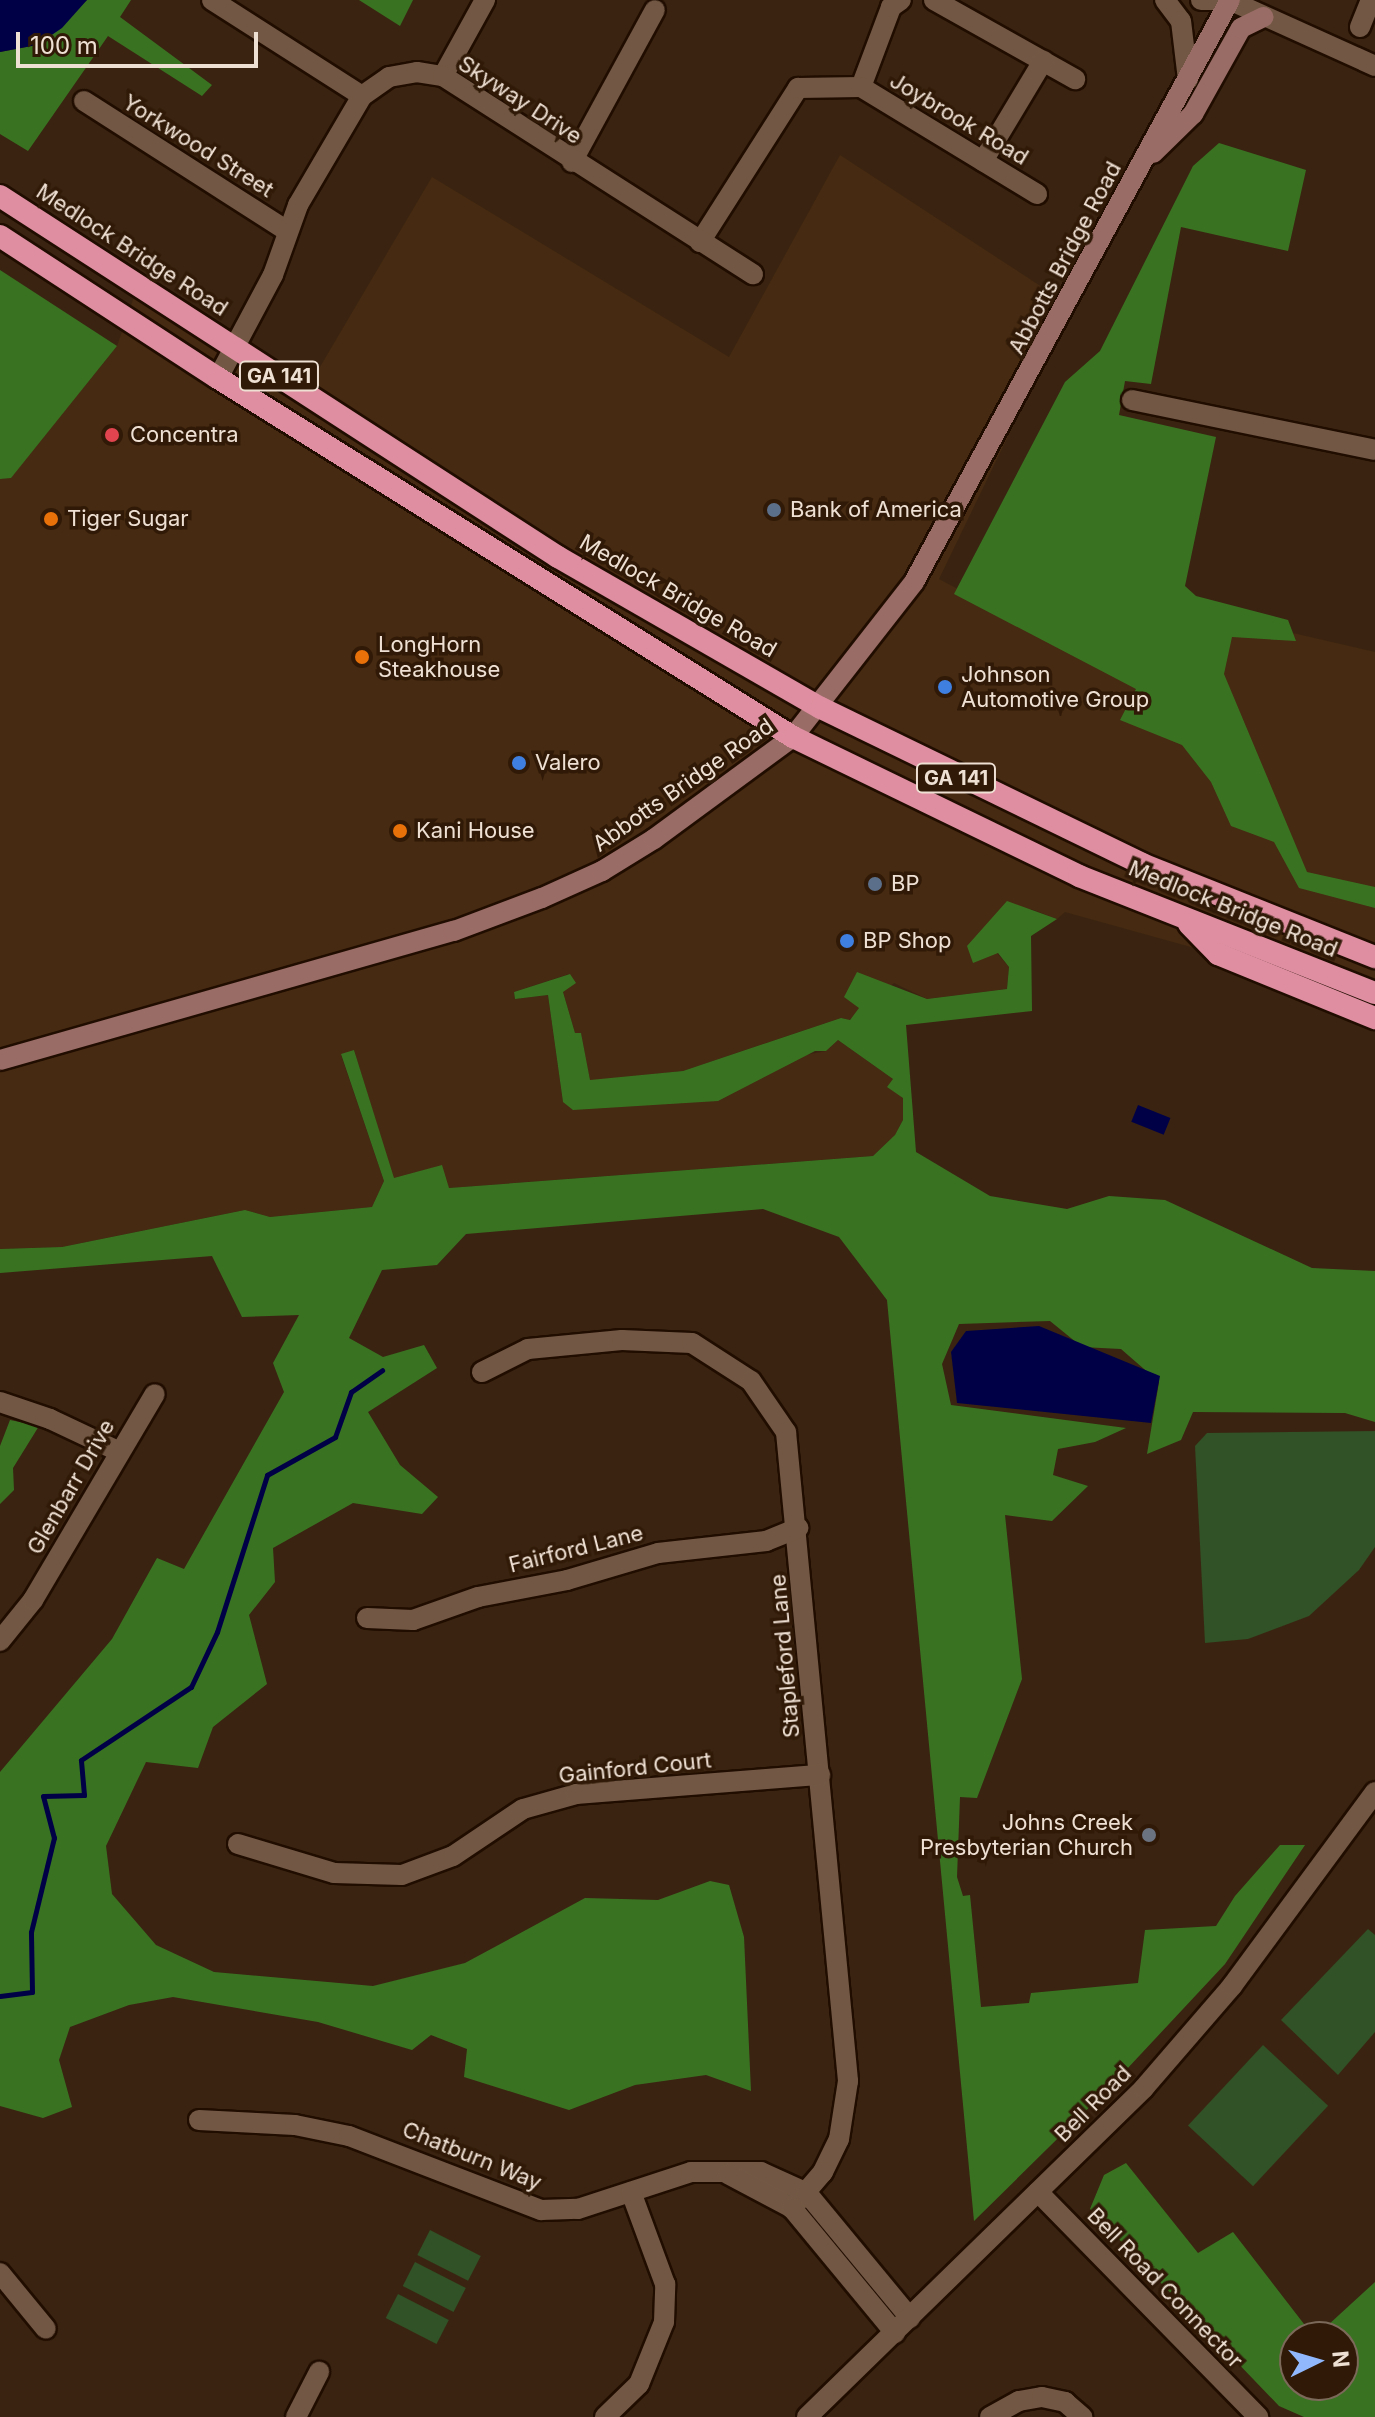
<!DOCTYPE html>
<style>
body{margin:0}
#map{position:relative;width:1375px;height:2417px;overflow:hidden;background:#3a2411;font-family:Inter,sans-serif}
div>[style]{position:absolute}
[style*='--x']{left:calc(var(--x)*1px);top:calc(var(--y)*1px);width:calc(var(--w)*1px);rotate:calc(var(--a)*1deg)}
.built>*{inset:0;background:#462a11}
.green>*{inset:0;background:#315126;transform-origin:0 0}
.forest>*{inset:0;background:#397322}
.water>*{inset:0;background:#000046;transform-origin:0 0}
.stream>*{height:5px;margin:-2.5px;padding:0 2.5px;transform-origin:2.5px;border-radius:2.5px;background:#000046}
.roads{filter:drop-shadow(2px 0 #210d00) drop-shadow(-2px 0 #210d00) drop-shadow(0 2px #210d00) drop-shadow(0 -2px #210d00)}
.minor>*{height:20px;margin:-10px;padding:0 10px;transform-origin:10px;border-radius:10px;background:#725844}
.tertiary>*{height:20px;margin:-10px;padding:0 10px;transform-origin:10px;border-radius:10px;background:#725844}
.secondary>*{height:20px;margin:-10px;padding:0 10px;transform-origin:10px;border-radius:10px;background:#9a6c66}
.trunk>*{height:22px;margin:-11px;padding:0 11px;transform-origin:11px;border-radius:11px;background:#de8ea0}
.dots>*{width:22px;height:22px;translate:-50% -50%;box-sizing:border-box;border:4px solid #301a07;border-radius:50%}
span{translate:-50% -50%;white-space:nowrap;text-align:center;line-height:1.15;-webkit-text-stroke:7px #301a07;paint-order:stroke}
.shield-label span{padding:2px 6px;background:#301a07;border:2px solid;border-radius:6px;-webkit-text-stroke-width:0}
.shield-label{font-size:20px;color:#efe0d4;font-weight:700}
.street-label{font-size:22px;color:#efe0d4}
.poi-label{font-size:22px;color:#efe0d4}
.left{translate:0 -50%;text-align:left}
.right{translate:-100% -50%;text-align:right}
.north{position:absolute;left:1279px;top:2321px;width:80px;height:80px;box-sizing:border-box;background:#301a07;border:2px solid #7c6959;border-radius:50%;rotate:85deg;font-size:22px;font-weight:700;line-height:32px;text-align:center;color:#efe0d4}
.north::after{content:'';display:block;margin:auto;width:28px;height:36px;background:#91b8fd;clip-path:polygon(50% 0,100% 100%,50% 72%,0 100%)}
.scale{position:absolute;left:16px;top:32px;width:242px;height:36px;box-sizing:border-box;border:4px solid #efe0d4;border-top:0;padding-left:10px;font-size:24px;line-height:28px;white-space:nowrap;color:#efe0d4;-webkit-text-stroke:6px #301a07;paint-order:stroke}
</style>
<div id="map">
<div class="built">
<div style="clip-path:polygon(840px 155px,1071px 306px,939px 579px,1216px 726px,1211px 614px,1375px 652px,1375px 998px,1065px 912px,1057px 919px,1031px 909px,997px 953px,1009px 967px,1007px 989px,927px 999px,894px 983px,849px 1020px,841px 1018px,683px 1071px,590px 1081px,581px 1034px,575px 1033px,563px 992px,569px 974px,514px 992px,515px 999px,548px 995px,563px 1102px,826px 1051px,838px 1040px,893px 1079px,903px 1098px,903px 1120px,895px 1136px,873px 1156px,449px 1188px,393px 1178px,354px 1050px,341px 1055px,384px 1181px,372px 1207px,270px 1217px,245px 1210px,62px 1247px,0 1249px,0 479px,11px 477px,117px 346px,137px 288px,304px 394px,432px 177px,729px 357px)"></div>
</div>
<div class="green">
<div style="clip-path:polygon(1375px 1431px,1375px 1547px,1359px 1570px,1309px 1616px,1248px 1639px,1205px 1643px,1195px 1446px,1207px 1433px)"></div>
<div style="clip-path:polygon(1368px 1929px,1375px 1935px,1375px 2032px,1338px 2075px,1281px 2020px)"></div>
<div style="left:1263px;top:2045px;width:89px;height:110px;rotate:43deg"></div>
<div style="left:430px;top:2230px;width:57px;height:28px;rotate:27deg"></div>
<div style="left:415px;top:2262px;width:57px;height:27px;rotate:27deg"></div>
<div style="left:398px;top:2294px;width:57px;height:27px;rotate:27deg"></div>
</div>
<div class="forest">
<div style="clip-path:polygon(87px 0,131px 0,120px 17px,212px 85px,202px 96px,108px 36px,28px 151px,0 134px,0 52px,37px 45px)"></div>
<div style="clip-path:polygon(359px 0,413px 0,400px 26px)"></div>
<div style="clip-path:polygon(1219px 143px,1306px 170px,1288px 251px,1181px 227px,1151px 384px,1125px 381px,1119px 415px,1216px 437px,1185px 586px,1196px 596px,1288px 620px,1296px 641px,1232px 637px,1224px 674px,1307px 872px,1375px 887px,1375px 908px,1299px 888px,1274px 842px,1231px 826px,1211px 782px,1182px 745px,1120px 720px,1136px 689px,954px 594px,1065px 382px,1100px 351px,1193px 166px)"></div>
<div style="clip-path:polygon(0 270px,117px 346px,11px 478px,0 479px)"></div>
<div style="clip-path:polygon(1007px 901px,1057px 919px,1031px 936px,1032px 1011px,906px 1025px,916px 1152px,990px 1196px,1067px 1209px,1109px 1196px,1165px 1200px,1312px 1268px,1375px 1271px,1375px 1422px,1345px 1413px,1193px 1412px,1181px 1440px,1147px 1454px,1159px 1382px,1121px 1349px,1082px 1347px,1050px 1321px,959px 1324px,942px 1364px,951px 1405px,1126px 1428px,1095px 1442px,1058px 1449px,1053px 1475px,1088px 1486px,1052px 1521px,1005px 1515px,1022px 1679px,977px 1798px,960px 1797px,957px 1877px,963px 1896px,970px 1895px,981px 2007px,1029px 2003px,1031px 1993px,1138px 1983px,1145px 1930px,1216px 1926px,1235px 1896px,1280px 1845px,1305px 1845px,1225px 1964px,1112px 2085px,974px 2221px,887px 1300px,839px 1237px,763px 1209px,466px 1234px,437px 1265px,382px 1270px,349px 1338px,383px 1357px,424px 1345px,437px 1368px,368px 1412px,400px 1465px,438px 1497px,422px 1514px,353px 1503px,273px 1548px,275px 1582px,249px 1615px,267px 1684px,213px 1727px,198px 1768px,146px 1762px,106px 1846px,112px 1894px,156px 1945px,214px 1972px,373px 1986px,465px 1963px,585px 1898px,658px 1900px,710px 1881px,729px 1885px,744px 1937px,751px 2091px,706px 2075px,635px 2085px,569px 2110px,464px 2077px,467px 2049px,431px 2035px,412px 2050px,318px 2022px,173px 1997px,129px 2005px,70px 2027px,59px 2060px,72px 2107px,43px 2118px,0 2106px,0 1772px,112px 1639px,157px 1558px,184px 1569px,284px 1392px,273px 1363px,299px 1315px,242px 1317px,212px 1256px,0 1273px,0 1249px,62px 1247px,245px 1210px,270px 1217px,372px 1207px,384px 1181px,341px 1054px,354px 1050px,394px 1178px,442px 1165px,449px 1188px,873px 1156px,895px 1135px,903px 1120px,903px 1098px,887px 1087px,893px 1079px,838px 1040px,826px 1051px,815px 1051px,718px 1101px,573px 1110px,563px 1102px,548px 995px,515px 999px,514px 992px,570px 974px,576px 983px,563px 992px,575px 1033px,581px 1033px,590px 1080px,683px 1071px,841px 1018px,850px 1020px,859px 1008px,844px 997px,857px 972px,927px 999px,1007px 989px,1009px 967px,998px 953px,973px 963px,967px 946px)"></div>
<div style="clip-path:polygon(10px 1420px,39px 1426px,13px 1468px,14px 1490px,0 1504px,0 1446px)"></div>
<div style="clip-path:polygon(1126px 2163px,1198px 2253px,1233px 2232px,1314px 2337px,1295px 2337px,1295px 2385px,1343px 2385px,1343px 2337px,1315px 2337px,1375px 2282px,1375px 2417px,1304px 2417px,1279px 2406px,1090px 2209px,1104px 2175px)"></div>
</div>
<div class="water">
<div style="clip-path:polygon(0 0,87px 0,62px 28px,37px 45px,0 52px)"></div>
<div style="left:1138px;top:1105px;width:35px;height:18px;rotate:22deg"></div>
<div style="clip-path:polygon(1039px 1326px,1160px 1376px,1151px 1423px,957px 1403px,951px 1352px,966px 1331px)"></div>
</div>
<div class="stream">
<div style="--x:0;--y:1996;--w:32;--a:-7"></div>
<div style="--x:32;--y:1992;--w:60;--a:-91"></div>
<div style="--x:31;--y:1932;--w:97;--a:-76.3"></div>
<div style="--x:54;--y:1838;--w:43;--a:-104.7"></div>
<div style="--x:43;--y:1796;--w:41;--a:-1.4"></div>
<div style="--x:84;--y:1795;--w:35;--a:-95"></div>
<div style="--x:81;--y:1760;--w:132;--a:-33.6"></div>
<div style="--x:191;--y:1687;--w:61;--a:-64.7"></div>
<div style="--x:217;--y:1632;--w:165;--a:-72.3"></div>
<div style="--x:267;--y:1475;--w:78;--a:-29.2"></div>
<div style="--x:335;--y:1437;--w:48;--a:-70.4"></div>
<div style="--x:351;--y:1392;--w:38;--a:-35"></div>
</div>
<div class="roads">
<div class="minor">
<div style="--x:212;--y:0;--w:178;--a:32.6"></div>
<div style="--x:934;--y:0;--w:162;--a:29.3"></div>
<div style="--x:1165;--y:0;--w:26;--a:53"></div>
<div style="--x:1181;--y:21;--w:59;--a:83.2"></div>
<div style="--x:1201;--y:0;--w:29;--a:0"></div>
<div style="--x:1229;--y:0;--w:160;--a:24.3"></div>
<div style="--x:1360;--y:27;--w:29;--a:-68"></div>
<div style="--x:443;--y:76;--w:87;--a:-61.1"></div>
<div style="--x:861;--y:87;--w:85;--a:-69.4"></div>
<div style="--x:891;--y:7;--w:12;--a:-35"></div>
<div style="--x:84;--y:101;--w:241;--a:32.6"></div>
<div style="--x:983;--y:161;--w:117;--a:-59"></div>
<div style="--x:572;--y:162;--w:173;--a:-61.4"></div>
<div style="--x:700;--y:242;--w:183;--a:-57.5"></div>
<div style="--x:798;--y:88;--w:63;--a:-0.9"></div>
<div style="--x:861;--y:87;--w:206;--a:31.3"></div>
<div style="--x:218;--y:378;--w:117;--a:-61.9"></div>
<div style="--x:273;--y:275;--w:74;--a:-70.3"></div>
<div style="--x:298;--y:205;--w:126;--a:-59.6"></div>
<div style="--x:362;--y:96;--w:33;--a:-35"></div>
<div style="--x:389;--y:77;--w:28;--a:-10"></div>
<div style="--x:417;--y:72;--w:26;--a:9"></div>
<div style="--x:443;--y:76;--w:368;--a:32.6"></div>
<div style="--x:1132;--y:400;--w:248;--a:11.6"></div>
<div style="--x:482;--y:1372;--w:51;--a:-26.6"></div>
<div style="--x:528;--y:1349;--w:94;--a:-5.5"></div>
<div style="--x:622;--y:1340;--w:70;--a:2.5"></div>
<div style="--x:692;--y:1343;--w:70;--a:32.8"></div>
<div style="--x:751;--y:1381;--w:62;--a:55.5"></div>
<div style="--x:786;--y:1432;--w:652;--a:84.54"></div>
<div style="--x:848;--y:2081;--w:59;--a:98.8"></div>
<div style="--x:839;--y:2139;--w:37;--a:116"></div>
<div style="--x:823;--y:2172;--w:48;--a:130.7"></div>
<div style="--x:0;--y:1402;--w:53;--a:18.8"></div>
<div style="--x:50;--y:1419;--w:75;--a:25.2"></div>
<div style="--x:367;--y:1618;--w:46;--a:2.5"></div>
<div style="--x:413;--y:1620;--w:69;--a:-19.5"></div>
<div style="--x:478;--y:1597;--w:91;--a:-10.8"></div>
<div style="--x:567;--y:1580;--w:95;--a:-16.5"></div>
<div style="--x:658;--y:1553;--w:109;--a:-6.3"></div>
<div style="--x:766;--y:1541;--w:35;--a:-22"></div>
<div style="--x:0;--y:1641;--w:53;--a:-51.2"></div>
<div style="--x:33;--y:1600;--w:239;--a:-59.4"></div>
<div style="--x:238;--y:1844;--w:100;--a:16.8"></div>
<div style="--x:334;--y:1873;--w:68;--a:1.7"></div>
<div style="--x:402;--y:1875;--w:54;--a:-20.4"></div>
<div style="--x:453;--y:1856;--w:84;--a:-33.9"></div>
<div style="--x:523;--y:1809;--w:55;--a:-15.8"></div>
<div style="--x:576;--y:1794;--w:245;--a:-4.5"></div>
<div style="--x:199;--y:2120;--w:96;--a:3"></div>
<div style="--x:295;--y:2125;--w:55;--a:11.5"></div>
<div style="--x:349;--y:2136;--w:206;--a:21.1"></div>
<div style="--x:541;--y:2210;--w:37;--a:-2"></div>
<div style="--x:578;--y:2209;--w:119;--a:-18.1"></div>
<div style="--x:691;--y:2172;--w:70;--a:0"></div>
<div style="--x:761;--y:2172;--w:51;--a:24.5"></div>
<div style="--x:807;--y:2193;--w:162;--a:50.5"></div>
<div style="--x:728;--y:2174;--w:72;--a:28"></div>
<div style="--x:792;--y:2208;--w:162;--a:50.5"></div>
<div style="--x:1038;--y:2192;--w:315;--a:45.6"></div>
<div style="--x:0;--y:2273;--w:72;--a:50.6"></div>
<div style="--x:296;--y:2417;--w:51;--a:-62.9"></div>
<div style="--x:605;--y:2417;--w:47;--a:-44.1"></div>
<div style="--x:639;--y:2384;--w:67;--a:-68"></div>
<div style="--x:664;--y:2322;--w:38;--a:-88"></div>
<div style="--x:665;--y:2284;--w:98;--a:-110.3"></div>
<div style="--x:990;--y:2417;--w:33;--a:-29"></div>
<div style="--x:1019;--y:2401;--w:23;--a:-10"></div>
<div style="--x:1042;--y:2397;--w:24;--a:12"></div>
<div style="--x:1065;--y:2402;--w:23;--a:41"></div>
</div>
<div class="tertiary">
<div style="--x:807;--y:2417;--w:471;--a:-44.3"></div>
<div style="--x:1144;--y:2088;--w:135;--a:-49.2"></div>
<div style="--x:1232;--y:1986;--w:241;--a:-53.6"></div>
</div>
<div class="secondary">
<div style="--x:1153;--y:153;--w:56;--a:-44.3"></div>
<div style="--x:1193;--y:114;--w:98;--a:-60.8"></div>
<div style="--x:1241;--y:28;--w:25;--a:-26"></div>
<div style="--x:0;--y:1060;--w:472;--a:-15.9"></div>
<div style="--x:454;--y:931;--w:94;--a:-20.6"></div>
<div style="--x:542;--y:898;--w:66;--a:-24.2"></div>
<div style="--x:602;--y:871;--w:61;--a:-31.6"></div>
<div style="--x:654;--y:839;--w:172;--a:-36.3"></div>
<div style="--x:793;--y:737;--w:197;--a:-52"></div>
<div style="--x:914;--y:582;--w:662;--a:-61.5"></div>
</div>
<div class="trunk">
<div style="--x:0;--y:196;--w:665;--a:32.9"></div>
<div style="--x:558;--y:557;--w:303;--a:29.9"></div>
<div style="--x:821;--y:708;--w:357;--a:25.9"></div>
<div style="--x:1142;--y:864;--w:251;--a:21.8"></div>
<div style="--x:0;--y:236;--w:260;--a:33.1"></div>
<div style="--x:218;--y:378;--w:678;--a:31.98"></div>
<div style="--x:793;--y:737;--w:318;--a:25.9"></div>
<div style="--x:1079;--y:876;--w:318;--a:21.6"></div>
<div style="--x:1189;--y:924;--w:42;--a:46"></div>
<div style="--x:1218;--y:954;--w:170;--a:22.2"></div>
</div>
</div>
<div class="dots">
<div style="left:112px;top:435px;background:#e0444e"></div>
<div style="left:774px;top:510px;background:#5c6f8a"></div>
<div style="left:51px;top:519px;background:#e8710a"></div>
<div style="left:362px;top:657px;background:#e8710a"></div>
<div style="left:945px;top:687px;background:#3f7fe0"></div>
<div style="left:519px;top:763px;background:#3f7fe0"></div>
<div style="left:400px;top:831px;background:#e8710a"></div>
<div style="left:875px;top:884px;background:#5c6f8a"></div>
<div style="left:847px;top:941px;background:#3f7fe0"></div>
<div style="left:1149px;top:1835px;background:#6b7280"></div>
</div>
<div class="shield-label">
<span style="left:279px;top:376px">GA 141</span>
<span style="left:956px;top:778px">GA 141</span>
</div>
<div class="street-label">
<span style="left:520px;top:100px;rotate:33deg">Skyway Drive</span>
<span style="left:959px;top:119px;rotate:31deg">Joybrook Road</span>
<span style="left:198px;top:146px;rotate:32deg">Yorkwood Street</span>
<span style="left:132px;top:250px;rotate:33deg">Medlock Bridge Road</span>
<span style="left:1065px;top:258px;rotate:-62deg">Abbotts Bridge Road</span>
<span style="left:678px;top:596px;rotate:30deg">Medlock Bridge Road</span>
<span style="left:683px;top:785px;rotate:-35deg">Abbotts Bridge Road</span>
<span style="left:1233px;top:909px;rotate:22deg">Medlock Bridge Road</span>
<span style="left:71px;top:1487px;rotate:-60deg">Glenbarr Drive</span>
<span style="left:576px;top:1549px;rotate:-14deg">Fairford Lane</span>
<span style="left:785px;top:1656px;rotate:-95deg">Stapleford Lane</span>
<span style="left:635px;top:1768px;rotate:-6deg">Gainford Court</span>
<span style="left:1093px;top:2104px;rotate:-45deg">Bell Road</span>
<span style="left:472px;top:2156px;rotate:22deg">Chatburn Way</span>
<span style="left:1165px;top:2288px;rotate:46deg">Bell Road Connector</span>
</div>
<div class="poi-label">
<span class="left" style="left:130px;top:435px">Concentra</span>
<span class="left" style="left:790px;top:510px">Bank of America</span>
<span class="left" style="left:67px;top:519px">Tiger Sugar</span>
<span class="left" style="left:378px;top:657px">LongHorn<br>Steakhouse</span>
<span class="left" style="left:961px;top:687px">Johnson<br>Automotive Group</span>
<span class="left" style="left:535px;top:763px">Valero</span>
<span class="left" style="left:416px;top:831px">Kani House</span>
<span class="left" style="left:891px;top:884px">BP</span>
<span class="left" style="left:863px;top:941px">BP Shop</span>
<span class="right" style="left:1133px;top:1835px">Johns Creek<br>Presbyterian Church</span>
</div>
<div class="north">N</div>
<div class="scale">100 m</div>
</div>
